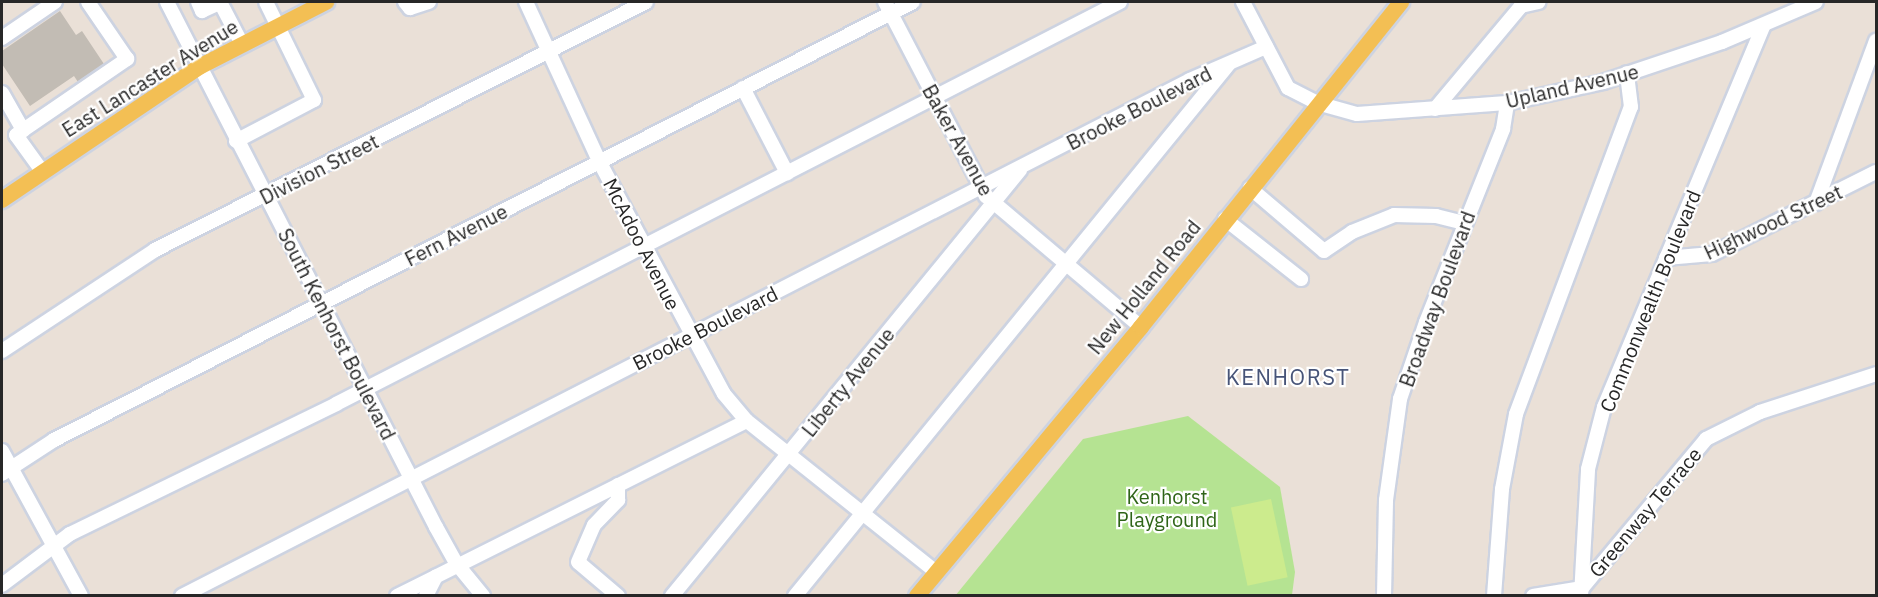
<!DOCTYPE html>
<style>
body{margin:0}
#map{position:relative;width:1878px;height:597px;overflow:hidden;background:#eae0d7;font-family:"IBM Plex Sans",sans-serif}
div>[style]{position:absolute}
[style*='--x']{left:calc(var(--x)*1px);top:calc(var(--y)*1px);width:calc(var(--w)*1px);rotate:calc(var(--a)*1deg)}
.green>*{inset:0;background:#b5e392}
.pitch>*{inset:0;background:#cceb8d;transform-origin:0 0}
.building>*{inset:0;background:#c2bcb4}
.roads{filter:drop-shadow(2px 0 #cdd3e1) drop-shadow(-2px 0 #cdd3e1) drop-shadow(0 2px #cdd3e1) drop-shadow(0 -2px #cdd3e1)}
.minor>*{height:14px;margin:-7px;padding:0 7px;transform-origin:7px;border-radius:7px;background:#fff}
.major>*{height:16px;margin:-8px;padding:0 8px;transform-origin:8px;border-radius:8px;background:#f3bf54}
span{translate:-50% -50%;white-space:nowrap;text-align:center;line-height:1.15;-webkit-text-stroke:4.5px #fff;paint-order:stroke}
.street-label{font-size:20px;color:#272727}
.park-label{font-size:20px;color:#2e6417}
.quarter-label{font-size:22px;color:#475478;letter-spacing:1.5px}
.frame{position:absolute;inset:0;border:3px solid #272727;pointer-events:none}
</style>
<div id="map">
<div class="green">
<div style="clip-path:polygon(1188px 416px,1280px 487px,1295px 572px,1292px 595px,955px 596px,1083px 439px)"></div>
</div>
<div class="pitch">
<div style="left:1271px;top:499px;width:80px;height:41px;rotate:78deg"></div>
</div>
<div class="building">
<div style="clip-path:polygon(60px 11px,76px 35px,82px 31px,104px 64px,78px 82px,74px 76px,30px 106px,2px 64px,2px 51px)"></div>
</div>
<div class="roads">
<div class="minor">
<div style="--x:167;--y:2;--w:590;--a:62.87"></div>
<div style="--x:436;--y:527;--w:41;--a:60.9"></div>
<div style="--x:456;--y:563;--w:43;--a:50.7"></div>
<div style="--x:198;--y:2;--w:10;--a:66"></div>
<div style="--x:202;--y:11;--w:21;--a:-25"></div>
<div style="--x:220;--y:2;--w:47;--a:62.4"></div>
<div style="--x:405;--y:2;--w:8;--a:50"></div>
<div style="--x:410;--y:8;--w:20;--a:-18"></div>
<div style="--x:526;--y:2;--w:175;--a:65.3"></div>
<div style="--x:599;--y:161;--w:264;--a:61.8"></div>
<div style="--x:724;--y:394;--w:35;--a:50"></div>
<div style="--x:747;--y:421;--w:242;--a:38.6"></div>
<div style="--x:885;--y:2;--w:219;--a:62.5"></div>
<div style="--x:986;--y:196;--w:203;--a:40.2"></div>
<div style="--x:1243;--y:2;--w:97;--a:62.4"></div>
<div style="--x:1288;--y:88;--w:33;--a:27"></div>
<div style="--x:1317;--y:103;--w:41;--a:15.4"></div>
<div style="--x:1357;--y:114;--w:150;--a:-4.2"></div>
<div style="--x:1507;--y:103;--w:98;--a:-12.3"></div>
<div style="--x:1603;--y:82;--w:126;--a:-18.6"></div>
<div style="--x:1722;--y:42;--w:102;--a:-23.1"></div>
<div style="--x:2;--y:38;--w:64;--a:-34.2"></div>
<div style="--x:743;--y:88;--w:96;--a:62.6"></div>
<div style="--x:2;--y:93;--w:43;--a:60.4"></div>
<div style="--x:1435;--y:109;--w:134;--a:-50.1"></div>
<div style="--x:1521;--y:6;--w:18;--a:-13"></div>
<div style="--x:236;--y:141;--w:88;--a:-27.7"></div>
<div style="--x:314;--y:100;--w:109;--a:-116.1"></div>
<div style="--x:42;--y:171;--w:44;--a:-125.8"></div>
<div style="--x:16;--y:135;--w:135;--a:-34.4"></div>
<div style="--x:127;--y:59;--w:69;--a:-124.4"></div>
<div style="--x:1250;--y:188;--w:97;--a:40.4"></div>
<div style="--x:1324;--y:251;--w:34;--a:-34"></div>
<div style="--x:1352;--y:232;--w:45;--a:-22"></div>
<div style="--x:1394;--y:215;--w:42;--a:1.4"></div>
<div style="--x:1436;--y:216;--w:30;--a:14"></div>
<div style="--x:1816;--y:203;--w:173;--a:-69.7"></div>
<div style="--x:1225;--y:219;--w:97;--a:38.3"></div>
<div style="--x:1666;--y:258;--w:46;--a:-5"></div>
<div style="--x:1712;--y:254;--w:183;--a:-26.6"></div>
<div style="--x:2;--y:351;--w:183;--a:-33.4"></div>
<div style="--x:155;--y:250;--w:550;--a:-26.8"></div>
<div style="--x:2;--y:451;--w:165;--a:61.4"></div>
<div style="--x:2;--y:474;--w:62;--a:-33.2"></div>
<div style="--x:54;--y:440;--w:964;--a:-27.02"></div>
<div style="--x:2;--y:585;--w:85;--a:-36.9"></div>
<div style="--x:70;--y:534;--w:296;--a:-26"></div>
<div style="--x:336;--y:404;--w:881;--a:-27.15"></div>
<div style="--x:1582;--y:588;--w:194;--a:-50.2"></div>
<div style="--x:1706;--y:439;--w:60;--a:-26.6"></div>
<div style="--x:1760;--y:412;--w:122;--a:-18.1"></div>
<div style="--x:182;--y:596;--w:1132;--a:-27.11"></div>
<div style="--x:1190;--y:80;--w:83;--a:-23.5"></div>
<div style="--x:397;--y:596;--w:391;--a:-26.6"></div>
<div style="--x:426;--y:596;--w:22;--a:-63"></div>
<div style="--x:618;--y:596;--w:52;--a:-139.6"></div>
<div style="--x:578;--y:562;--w:40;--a:-66.6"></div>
<div style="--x:594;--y:525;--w:35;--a:-46"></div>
<div style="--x:618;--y:500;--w:15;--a:-90"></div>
<div style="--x:672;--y:596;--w:550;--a:-50.75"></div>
<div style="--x:795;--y:596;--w:685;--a:-50.8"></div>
<div style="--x:1384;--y:596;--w:96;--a:-88.8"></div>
<div style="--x:1386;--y:500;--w:102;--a:-82.1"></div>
<div style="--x:1400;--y:399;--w:81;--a:-71.3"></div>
<div style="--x:1426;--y:322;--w:208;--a:-68.2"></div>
<div style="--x:1503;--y:129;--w:26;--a:-81"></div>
<div style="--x:1494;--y:596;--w:107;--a:-85.7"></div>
<div style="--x:1502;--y:489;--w:76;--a:-79.4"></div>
<div style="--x:1516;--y:414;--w:328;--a:-69.5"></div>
<div style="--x:1631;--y:107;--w:34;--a:-97"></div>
<div style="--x:1533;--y:596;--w:50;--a:-9.3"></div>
<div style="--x:1581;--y:596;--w:127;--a:-86.8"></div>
<div style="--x:1588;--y:469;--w:64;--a:-75.5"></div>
<div style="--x:1604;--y:407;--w:414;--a:-67.3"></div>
</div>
<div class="major">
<div style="--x:2;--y:200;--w:238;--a:-34"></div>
<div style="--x:199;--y:67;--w:143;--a:-27.1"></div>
<div style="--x:917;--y:596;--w:350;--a:-50.2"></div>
<div style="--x:1141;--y:327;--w:416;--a:-51.3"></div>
</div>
</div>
<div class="street-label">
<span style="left:150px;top:78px;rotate:-32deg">East Lancaster Avenue</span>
<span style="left:1572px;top:86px;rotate:-13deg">Upland Avenue</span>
<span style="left:1139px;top:108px;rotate:-27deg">Brooke Boulevard</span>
<span style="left:958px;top:140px;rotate:61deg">Baker Avenue</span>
<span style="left:319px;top:169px;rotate:-27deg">Division Street</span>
<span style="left:1773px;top:222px;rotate:-25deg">Highwood Street</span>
<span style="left:456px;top:235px;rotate:-27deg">Fern Avenue</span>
<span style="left:642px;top:244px;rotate:63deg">McAdoo Avenue</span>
<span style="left:1144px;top:287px;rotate:-51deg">New Holland Road</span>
<span style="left:1437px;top:299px;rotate:-70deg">Broadway Boulevard</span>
<span style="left:1650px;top:301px;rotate:-68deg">Commonwealth Boulevard</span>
<span style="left:705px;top:328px;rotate:-27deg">Brooke Boulevard</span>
<span style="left:337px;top:334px;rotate:63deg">South Kenhorst Boulevard</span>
<span style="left:848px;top:382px;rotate:-51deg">Liberty Avenue</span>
<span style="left:1645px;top:512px;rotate:-50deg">Greenway Terrace</span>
</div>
<div class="park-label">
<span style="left:1167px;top:508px">Kenhorst<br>Playground</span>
</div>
<div class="quarter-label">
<span style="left:1288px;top:377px">KENHORST</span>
</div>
<div class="frame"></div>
</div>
